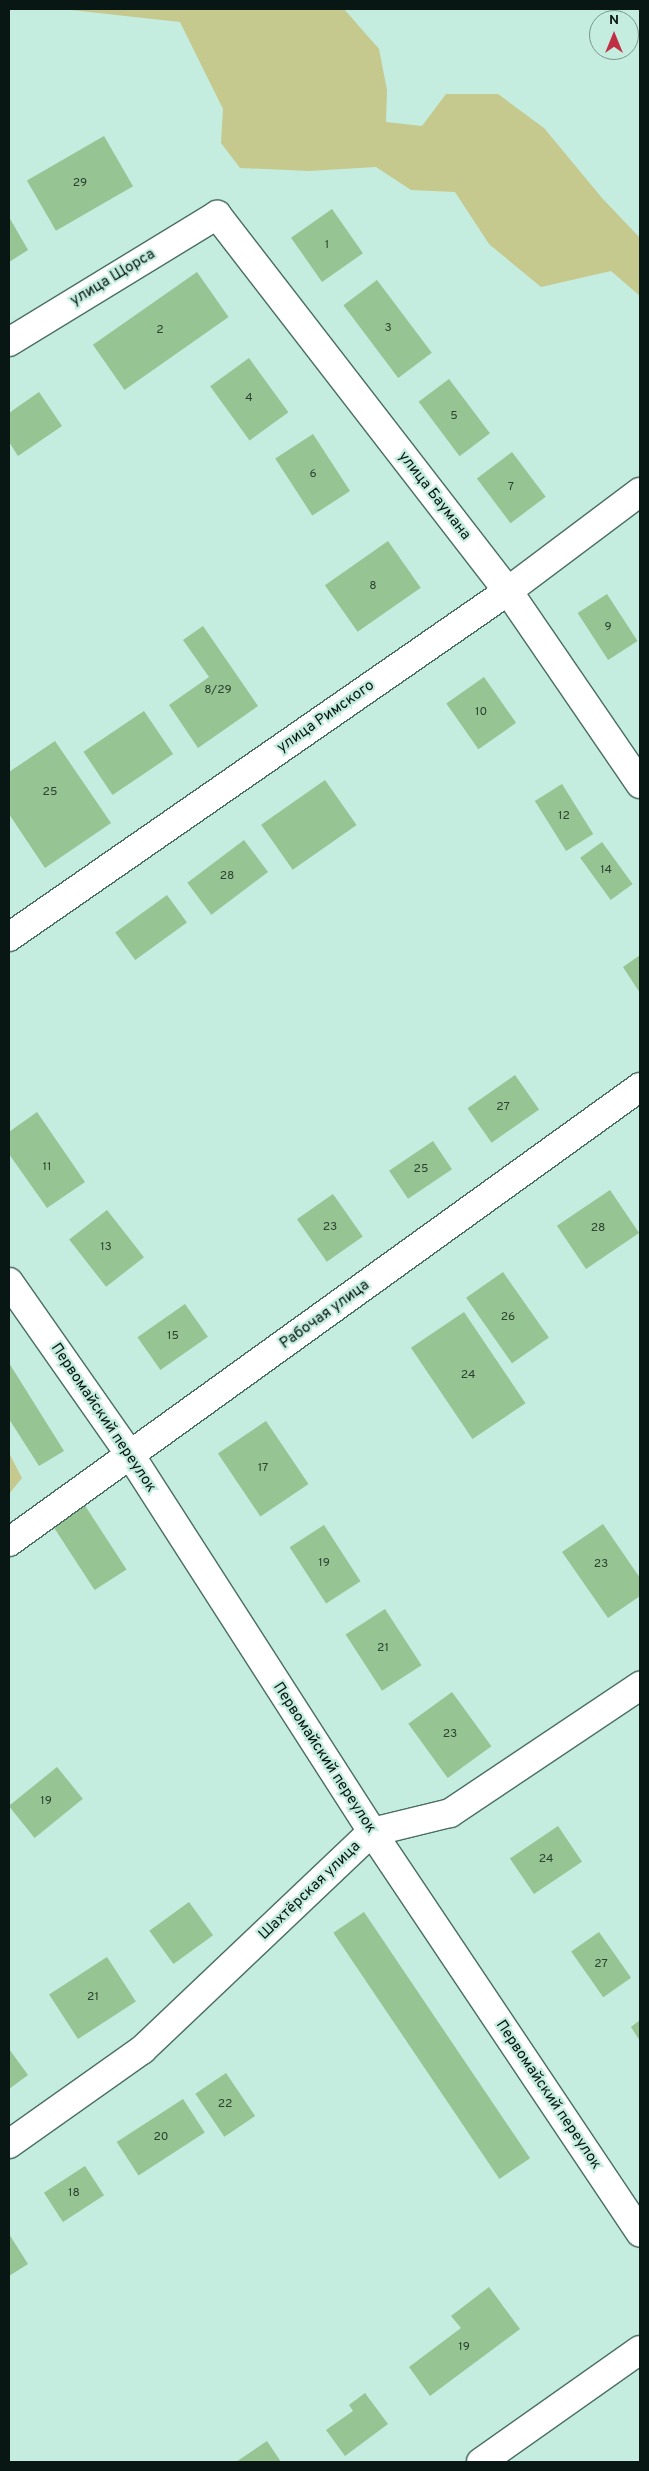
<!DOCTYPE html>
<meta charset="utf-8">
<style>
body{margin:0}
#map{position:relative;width:649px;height:2471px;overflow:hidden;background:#c4ecdf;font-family:Overpass,sans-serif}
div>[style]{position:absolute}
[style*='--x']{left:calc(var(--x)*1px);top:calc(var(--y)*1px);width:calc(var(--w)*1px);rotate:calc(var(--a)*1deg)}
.green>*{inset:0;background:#c5c98d}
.building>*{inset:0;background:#96c492;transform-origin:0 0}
.roads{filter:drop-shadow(1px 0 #4a6e63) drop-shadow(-1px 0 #4a6e63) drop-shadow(0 1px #4a6e63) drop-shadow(0 -1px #4a6e63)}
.minor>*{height:28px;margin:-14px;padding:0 14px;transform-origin:14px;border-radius:14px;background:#fff}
span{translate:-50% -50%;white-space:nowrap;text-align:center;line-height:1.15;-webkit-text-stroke:4.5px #c4ecdf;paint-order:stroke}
.number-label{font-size:12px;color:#2c4233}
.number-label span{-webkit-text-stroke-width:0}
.street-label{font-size:15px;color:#081713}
.frame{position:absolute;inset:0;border:10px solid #081713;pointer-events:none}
.north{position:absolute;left:589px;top:10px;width:50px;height:50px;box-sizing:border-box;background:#c4ecdf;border:1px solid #79978d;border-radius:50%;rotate:0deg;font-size:14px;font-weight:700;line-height:20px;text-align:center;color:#081713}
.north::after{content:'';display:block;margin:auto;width:18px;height:22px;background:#c03045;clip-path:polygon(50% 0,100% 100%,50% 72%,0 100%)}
</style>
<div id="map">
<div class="green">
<div style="clip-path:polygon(62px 9px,344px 9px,379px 49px,387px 90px,386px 122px,422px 126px,446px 94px,498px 94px,544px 128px,602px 198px,640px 238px,640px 296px,611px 271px,541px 287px,489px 244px,455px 192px,411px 190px,376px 167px,309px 171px,240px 168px,221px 143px,223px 109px,180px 22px)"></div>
<div style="clip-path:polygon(9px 1453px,22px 1478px,9px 1494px)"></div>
</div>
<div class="building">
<div style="left:104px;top:136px;width:58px;height:89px;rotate:60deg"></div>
<div style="left:332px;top:209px;width:54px;height:50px;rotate:55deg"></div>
<div style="clip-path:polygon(9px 217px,28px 250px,9px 262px)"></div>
<div style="left:197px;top:272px;width:55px;height:127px;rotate:55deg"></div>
<div style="left:377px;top:280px;width:91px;height:42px;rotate:53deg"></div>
<div style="left:249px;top:358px;width:67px;height:48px;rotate:54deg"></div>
<div style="left:449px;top:379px;width:68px;height:38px;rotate:53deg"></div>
<div style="clip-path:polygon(39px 392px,62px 426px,18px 456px,9px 442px,9px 413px)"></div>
<div style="left:313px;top:434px;width:68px;height:45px;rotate:57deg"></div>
<div style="left:512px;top:452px;width:56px;height:44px;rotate:53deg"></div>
<div style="left:388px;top:541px;width:57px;height:77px;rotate:55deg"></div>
<div style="left:607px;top:594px;width:56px;height:35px;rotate:57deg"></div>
<div style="clip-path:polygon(203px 626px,258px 706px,198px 748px,169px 705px,209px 677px,183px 640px)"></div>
<div style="left:484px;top:677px;width:56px;height:46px;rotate:55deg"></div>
<div style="left:144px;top:711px;width:52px;height:73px;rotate:56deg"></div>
<div style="clip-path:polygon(55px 741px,111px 823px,45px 868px,9px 814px,9px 772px)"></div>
<div style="left:325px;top:780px;width:55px;height:78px;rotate:55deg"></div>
<div style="left:562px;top:784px;width:59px;height:32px;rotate:58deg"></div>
<div style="left:244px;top:840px;width:40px;height:71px;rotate:53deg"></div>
<div style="left:602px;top:842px;width:52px;height:27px;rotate:54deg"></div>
<div style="left:167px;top:895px;width:34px;height:64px;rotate:54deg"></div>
<div style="clip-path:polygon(640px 955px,640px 993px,623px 967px)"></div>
<div style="left:515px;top:1075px;width:42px;height:58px;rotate:55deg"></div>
<div style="clip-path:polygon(37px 1112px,85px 1182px,47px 1208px,9px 1154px,9px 1132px)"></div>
<div style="left:433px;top:1141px;width:34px;height:53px;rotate:56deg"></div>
<div style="left:610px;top:1190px;width:52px;height:64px;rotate:56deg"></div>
<div style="left:333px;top:1194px;width:52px;height:44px;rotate:55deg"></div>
<div style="left:107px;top:1210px;width:60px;height:48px;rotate:52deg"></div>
<div style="left:503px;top:1272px;width:80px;height:45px;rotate:55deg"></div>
<div style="left:185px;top:1304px;width:40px;height:58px;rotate:55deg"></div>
<div style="left:464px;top:1312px;width:110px;height:64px;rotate:56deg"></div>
<div style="clip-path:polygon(9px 1363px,64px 1451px,39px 1466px,9px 1419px)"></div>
<div style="left:266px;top:1421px;width:76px;height:58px;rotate:56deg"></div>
<div style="left:84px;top:1504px;width:78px;height:38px;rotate:57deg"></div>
<div style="clip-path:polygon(603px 1524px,640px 1578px,640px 1596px,608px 1618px,562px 1552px)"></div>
<div style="left:324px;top:1525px;width:67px;height:41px;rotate:57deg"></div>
<div style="left:385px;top:1609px;width:67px;height:47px;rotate:57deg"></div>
<div style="left:452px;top:1692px;width:67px;height:54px;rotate:54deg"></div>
<div style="left:57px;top:1767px;width:41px;height:62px;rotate:51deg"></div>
<div style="left:558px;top:1826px;width:43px;height:58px;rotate:56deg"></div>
<div style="left:189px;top:1902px;width:41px;height:49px;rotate:54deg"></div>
<div style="left:364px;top:1912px;width:297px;height:37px;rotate:56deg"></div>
<div style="left:599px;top:1932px;width:56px;height:34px;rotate:55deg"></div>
<div style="left:107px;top:1957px;width:53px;height:69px;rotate:57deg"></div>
<div style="clip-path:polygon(640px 2020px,640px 2041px,631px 2027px)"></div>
<div style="clip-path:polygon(9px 2049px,28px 2075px,9px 2089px)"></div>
<div style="left:226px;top:2073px;width:52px;height:37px;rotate:56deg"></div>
<div style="left:183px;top:2099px;width:40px;height:79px;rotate:57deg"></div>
<div style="left:85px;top:2166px;width:35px;height:49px;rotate:57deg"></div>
<div style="clip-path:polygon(9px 2234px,28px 2264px,9px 2276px)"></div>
<div style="clip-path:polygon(489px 2287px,520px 2329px,430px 2396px,409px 2367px,461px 2328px,451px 2316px)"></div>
<div style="clip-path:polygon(365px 2393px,388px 2424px,345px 2456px,326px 2430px,353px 2411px,349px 2405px)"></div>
<div style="clip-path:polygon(267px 2441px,281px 2462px,236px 2462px)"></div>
</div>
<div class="roads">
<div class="minor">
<div style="--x:9;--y:342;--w:244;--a:-31.4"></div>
<div style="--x:217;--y:215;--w:475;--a:52.3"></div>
<div style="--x:508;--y:591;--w:234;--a:55.6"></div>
<div style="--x:9;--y:937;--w:607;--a:-34.74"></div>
<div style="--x:508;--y:591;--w:165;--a:-36.9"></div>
<div style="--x:9;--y:1282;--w:213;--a:55"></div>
<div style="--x:131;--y:1456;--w:447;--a:57.3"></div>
<div style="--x:372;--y:1832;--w:482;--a:56.2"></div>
<div style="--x:9;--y:1542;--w:778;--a:-35.79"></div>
<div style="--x:9;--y:2144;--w:163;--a:-35.3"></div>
<div style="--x:142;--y:2050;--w:317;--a:-43.5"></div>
<div style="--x:372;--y:1832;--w:80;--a:-13.7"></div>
<div style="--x:450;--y:1813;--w:229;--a:-33.8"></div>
<div style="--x:481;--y:2462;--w:194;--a:-35.2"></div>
</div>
</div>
<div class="number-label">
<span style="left:80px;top:184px">29</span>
<span style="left:327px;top:246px">1</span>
<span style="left:388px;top:329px">3</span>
<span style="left:160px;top:331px">2</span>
<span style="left:249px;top:399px">4</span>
<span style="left:454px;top:417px">5</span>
<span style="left:313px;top:475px">6</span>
<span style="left:511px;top:488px">7</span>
<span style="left:373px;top:587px">8</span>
<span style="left:608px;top:628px">9</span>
<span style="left:218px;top:691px">8/29</span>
<span style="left:481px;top:713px">10</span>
<span style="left:50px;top:793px">25</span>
<span style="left:564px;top:817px">12</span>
<span style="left:606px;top:871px">14</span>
<span style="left:227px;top:877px">28</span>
<span style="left:503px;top:1108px">27</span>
<span style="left:47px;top:1168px">11</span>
<span style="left:421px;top:1170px">25</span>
<span style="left:330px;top:1228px">23</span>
<span style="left:598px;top:1229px">28</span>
<span style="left:106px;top:1248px">13</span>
<span style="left:508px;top:1318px">26</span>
<span style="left:173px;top:1337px">15</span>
<span style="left:468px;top:1376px">24</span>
<span style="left:263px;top:1469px">17</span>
<span style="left:324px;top:1564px">19</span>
<span style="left:601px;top:1565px">23</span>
<span style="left:383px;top:1649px">21</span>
<span style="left:450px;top:1735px">23</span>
<span style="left:46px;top:1802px">19</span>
<span style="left:546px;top:1860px">24</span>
<span style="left:601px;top:1965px">27</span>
<span style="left:93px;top:1998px">21</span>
<span style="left:225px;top:2105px">22</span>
<span style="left:161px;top:2138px">20</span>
<span style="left:74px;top:2194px">18</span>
<span style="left:464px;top:2348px">19</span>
</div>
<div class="street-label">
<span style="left:113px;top:278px;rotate:-31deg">улица Щорса</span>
<span style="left:434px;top:496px;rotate:52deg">улица Баумана</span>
<span style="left:326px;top:717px;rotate:-35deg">улица Римского</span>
<span style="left:325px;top:1315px;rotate:-36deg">Рабочая улица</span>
<span style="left:103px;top:1418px;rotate:56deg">Первомайский переулок</span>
<span style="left:324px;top:1758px;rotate:57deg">Первомайский переулок</span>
<span style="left:310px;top:1891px;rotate:-44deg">Шахтёрская улица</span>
<span style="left:548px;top:2095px;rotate:56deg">Первомайский переулок</span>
</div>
<div class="frame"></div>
<div class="north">N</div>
</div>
